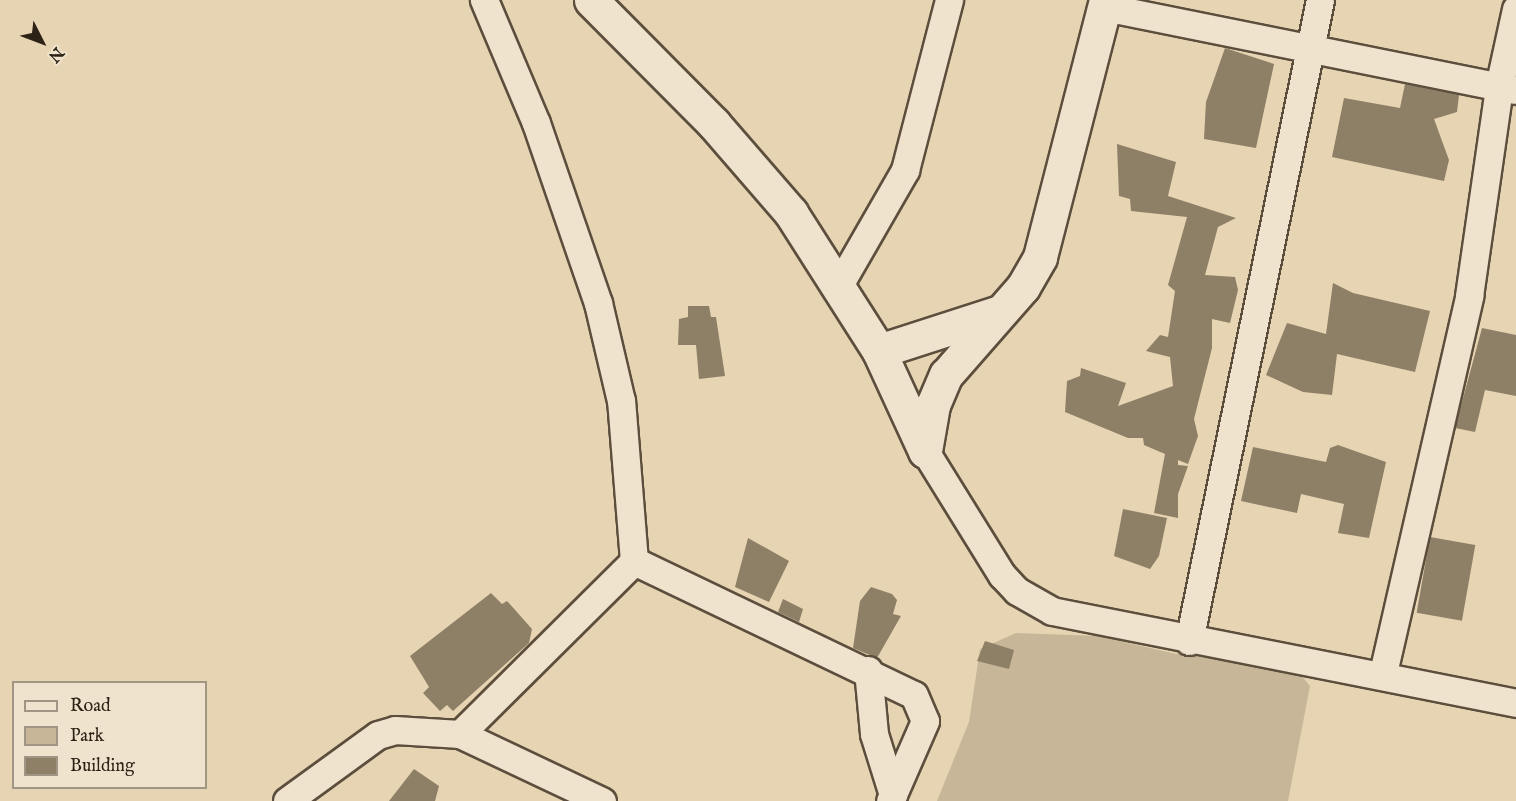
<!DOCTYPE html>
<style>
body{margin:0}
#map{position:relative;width:1516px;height:801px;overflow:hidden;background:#e7d4b2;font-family:"IM FELL English",serif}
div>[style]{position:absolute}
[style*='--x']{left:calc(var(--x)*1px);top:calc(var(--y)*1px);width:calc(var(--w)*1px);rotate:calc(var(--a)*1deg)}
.green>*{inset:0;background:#c7b697}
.building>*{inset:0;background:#8e7f67;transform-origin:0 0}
.roads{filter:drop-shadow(2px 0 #5c4e3d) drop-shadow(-2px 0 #5c4e3d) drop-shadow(0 2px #5c4e3d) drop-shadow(0 -2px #5c4e3d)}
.street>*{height:27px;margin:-13.5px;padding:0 13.5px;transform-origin:13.5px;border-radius:13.5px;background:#efe3cd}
.secondary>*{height:33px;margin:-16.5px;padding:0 16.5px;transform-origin:16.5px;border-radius:16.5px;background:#efe3cd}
span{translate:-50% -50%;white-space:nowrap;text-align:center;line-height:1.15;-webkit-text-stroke:4.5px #efe3cd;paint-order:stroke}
.legend{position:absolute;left:12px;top:681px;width:195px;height:108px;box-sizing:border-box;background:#efe3cd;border:2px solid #a19684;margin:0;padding:8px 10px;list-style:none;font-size:18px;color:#2d2216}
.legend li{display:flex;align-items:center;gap:12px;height:30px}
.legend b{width:30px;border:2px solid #a19684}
.north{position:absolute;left:12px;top:12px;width:60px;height:60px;-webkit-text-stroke:4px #efe3cd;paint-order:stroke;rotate:132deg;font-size:16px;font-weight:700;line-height:24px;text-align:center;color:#2d2216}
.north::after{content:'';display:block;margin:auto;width:21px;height:27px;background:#2d2216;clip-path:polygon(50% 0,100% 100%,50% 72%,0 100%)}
</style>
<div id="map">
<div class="green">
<div style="clip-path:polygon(1016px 633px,1098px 636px,1176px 654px,1295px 668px,1310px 686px,1288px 801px,937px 801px,969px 722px,980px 649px)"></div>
</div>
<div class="building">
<div style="clip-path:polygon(1225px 48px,1274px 64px,1256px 148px,1204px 139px,1206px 102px)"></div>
<div style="clip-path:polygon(1405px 84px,1459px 95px,1457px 112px,1434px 119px,1449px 160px,1444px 181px,1332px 157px,1344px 98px,1400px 108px)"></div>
<div style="clip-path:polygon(1117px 144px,1176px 162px,1168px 196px,1236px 218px,1218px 227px,1205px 275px,1235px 277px,1238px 290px,1230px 323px,1212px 319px,1212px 348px,1194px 419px,1198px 436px,1188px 464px,1178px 460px,1178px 465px,1188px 466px,1178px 494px,1178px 518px,1154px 513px,1165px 454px,1144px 445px,1143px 438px,1128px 438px,1065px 412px,1067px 381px,1080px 376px,1081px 368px,1126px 383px,1118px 406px,1173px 386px,1170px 357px,1146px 351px,1160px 335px,1168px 337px,1175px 291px,1168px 285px,1187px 217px,1131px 211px,1130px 199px,1119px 196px)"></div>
<div style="clip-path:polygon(1333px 283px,1353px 293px,1430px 311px,1415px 372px,1337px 354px,1332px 395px,1303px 392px,1266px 375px,1287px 323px,1326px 334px)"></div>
<div style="clip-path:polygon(688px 306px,709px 306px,711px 317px,716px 317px,725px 376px,699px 379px,696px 345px,678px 345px,679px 319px,688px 317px)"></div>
<div style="clip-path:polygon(1482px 328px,1516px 335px,1516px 396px,1485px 390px,1475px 432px,1455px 428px)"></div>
<div style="clip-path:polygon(1338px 445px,1386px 462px,1369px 538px,1338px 533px,1344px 504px,1301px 494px,1297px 513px,1241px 501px,1253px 447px,1326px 462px,1330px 448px)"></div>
<div style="clip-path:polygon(1123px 509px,1167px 518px,1159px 556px,1150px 569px,1114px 556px)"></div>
<div style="left:1430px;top:537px;width:46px;height:77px;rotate:10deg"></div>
<div style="clip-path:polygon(748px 538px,789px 561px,769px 602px,735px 587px)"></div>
<div style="clip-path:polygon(871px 587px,892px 594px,897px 600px,893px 614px,901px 616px,877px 658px,853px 648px,860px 601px)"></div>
<div style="clip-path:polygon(491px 593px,502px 604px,507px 601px,532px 629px,529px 643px,453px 711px,447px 705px,440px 711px,423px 693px,429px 687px,410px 656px)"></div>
<div style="clip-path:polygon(783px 599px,803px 609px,799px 622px,778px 612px)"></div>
<div style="clip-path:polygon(985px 641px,1014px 650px,1009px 669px,977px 661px)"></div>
<div style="clip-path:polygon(414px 769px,439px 786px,435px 801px,389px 801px)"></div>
</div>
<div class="roads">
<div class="street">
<div style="--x:1104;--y:7;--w:419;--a:11.4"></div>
<div style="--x:839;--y:285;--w:133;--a:-60.1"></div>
<div style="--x:905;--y:170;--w:176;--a:-75.5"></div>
<div style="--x:925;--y:451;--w:146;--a:58.2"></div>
<div style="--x:1002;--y:575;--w:22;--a:47"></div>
<div style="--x:1017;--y:591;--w:40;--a:29.7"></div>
<div style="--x:1052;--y:611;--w:473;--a:11.2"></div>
<div style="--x:634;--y:561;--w:310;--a:25.6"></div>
<div style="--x:914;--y:695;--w:28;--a:67"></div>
<div style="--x:925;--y:721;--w:87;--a:113.6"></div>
<div style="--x:1189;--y:641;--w:654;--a:-78.45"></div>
<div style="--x:868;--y:670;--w:64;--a:84.6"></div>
<div style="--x:874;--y:734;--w:64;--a:72.7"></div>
<div style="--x:1383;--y:673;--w:387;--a:-77.1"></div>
<div style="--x:1469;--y:296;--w:211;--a:-81.8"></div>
<div style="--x:1499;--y:87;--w:80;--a:-77.7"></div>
<div style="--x:460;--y:734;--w:157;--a:25.3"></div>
<div style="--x:287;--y:801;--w:112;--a:-36"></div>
<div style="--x:378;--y:735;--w:18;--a:-16"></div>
<div style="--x:395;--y:730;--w:65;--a:3.5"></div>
<div style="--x:460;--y:734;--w:245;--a:-44.8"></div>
<div style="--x:634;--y:561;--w:161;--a:-94.6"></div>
<div style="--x:621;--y:401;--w:101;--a:-103.2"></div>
<div style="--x:598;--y:303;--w:190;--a:-109"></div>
<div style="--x:536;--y:123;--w:134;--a:-112.9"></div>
</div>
<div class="secondary">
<div style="--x:591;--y:0;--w:175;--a:45.2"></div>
<div style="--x:714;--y:124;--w:118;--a:49.1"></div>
<div style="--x:791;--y:213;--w:164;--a:57.5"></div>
<div style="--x:879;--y:351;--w:110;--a:65.3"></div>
<div style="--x:879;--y:351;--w:127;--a:-17.9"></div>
<div style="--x:925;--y:451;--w:47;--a:-80.1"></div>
<div style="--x:933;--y:405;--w:33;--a:-67"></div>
<div style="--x:946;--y:375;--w:117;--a:-48.8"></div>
<div style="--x:1023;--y:287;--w:34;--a:-60"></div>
<div style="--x:1040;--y:257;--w:265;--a:-75.6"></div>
</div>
</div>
<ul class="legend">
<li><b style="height:8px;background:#efe3cd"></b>Road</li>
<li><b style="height:16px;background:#c7b697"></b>Park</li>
<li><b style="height:16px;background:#8e7f67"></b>Building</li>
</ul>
<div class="north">N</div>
</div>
